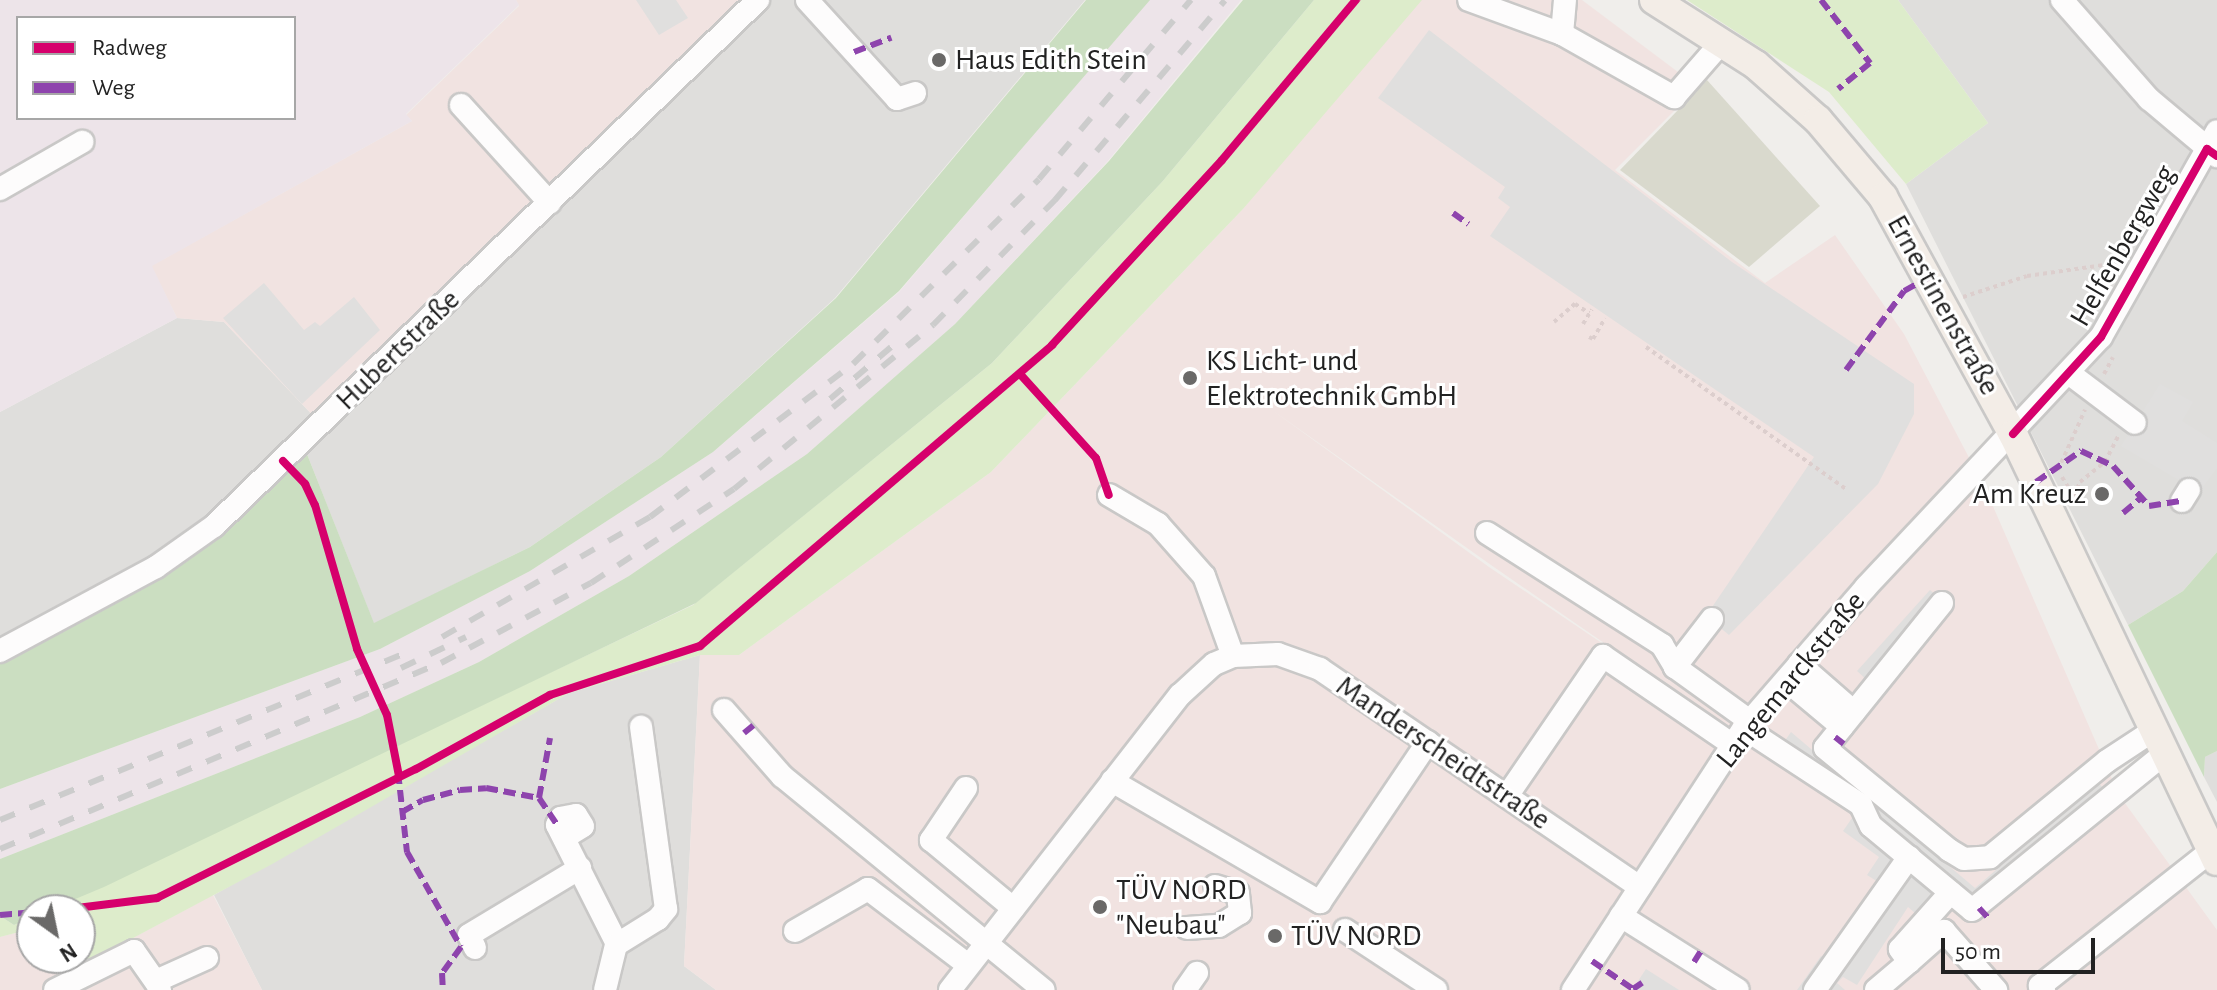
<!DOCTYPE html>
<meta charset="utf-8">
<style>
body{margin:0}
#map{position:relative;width:2217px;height:990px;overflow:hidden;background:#f0eeeb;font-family:"Alegreya Sans",sans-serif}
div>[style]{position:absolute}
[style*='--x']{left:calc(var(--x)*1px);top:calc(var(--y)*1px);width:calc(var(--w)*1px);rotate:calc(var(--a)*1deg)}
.residential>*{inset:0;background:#dfdedc}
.commercial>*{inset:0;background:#f1e3e1}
.industrial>*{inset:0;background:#ede4e9}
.construction>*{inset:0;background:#d9d9cd}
.grass>*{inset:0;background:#ddeccb}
.forest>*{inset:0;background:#cbdec1}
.parking>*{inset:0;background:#e0dfde;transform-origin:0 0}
.path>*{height:4px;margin-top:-2px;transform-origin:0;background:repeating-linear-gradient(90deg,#dccecd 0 4px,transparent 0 8px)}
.roads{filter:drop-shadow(2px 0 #c9c8c7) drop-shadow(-2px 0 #c9c8c7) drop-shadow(0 2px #c9c8c7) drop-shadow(0 -2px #c9c8c7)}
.minor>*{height:22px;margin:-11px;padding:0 11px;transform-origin:11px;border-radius:11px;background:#fdfcfc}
.major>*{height:28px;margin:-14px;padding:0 14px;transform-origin:14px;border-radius:14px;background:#f3ede7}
.rail>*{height:6px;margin-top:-3px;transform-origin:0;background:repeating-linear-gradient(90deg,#ccc 0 16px,transparent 0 32px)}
.quiet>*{height:6px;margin-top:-3px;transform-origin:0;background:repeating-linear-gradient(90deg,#8e44ad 0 12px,transparent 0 18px)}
.cycleway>*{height:8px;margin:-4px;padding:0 4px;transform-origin:4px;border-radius:4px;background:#d6006c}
.dots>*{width:22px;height:22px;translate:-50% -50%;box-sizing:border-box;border:4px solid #fff;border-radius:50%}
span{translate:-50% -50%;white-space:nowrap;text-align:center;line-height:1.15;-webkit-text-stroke:6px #fff;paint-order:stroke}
.poi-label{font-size:30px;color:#222}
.left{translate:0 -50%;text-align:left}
.right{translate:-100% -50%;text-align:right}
.street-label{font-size:30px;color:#222}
.legend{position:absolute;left:16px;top:16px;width:280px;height:104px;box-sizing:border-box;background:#fff;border:2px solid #a7a7a7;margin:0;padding:10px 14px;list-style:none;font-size:24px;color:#222}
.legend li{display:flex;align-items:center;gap:16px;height:40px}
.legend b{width:40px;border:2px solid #a7a7a7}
.north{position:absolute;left:16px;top:894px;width:80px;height:80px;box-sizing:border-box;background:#fff;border:2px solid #a7a7a7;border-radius:50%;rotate:147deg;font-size:22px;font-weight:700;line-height:32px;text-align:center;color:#222}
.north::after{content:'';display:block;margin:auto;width:28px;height:36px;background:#6a6968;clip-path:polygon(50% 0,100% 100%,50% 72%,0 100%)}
.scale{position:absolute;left:1941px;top:938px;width:154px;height:36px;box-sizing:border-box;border:4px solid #222;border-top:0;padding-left:10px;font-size:24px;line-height:28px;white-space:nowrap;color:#222;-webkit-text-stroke:6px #fff;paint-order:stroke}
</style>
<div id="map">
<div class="residential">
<div style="clip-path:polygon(760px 0,1085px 0,835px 298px,661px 457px,530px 547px,374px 624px,303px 444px)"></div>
<div style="clip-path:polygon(1898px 0,2217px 0,2217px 552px,2183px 591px,2128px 625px,1906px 184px,1988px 123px)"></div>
<div style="clip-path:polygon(177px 318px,224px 322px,320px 423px,213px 524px,0 638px,0 412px)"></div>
<div style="clip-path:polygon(700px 655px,684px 966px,716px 990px,262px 990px,214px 895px,569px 693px)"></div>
<div style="clip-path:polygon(2217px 751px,2217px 802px,2204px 777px,2205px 757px)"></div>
</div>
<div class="commercial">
<div style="clip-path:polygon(516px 0,757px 0,320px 423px,224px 322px,177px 318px,151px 266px,412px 121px,406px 115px,519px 6px)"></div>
<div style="clip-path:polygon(evenodd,1408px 0,1582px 0,1698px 87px,1615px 170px,1765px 283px,1835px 235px,1904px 334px,1985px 488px,2119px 795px,2217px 930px,2217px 990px,716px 990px,684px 966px,700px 655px,739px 655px,991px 472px,1243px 209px,1408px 0,1268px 407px,1491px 565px,1704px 712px,1489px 567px,1268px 407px)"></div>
<div style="clip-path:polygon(213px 895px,262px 990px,0 990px,0 937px,23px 931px,32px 936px,32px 958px,90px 961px)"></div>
</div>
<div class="industrial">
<div style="clip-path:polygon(evenodd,0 0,516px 0,519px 5px,406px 114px,412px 121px,152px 266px,177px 318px,0 412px,0 0,18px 18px,294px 18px,294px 118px,18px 118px,18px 18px)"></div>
<div style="clip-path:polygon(1149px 0,1241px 0,1107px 162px,955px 324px,807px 454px,629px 576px,479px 662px,360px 717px,0 859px,0 789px,380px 649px,530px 571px,713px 452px,899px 292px)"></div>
</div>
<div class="construction">
<div style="clip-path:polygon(1707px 80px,1820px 206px,1749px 267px,1620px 170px)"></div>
</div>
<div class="grass">
<div style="clip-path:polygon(1314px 0,1422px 0,1243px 209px,991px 472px,739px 655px,700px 655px,569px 693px,274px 863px,90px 961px,80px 957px,80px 910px,49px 910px,693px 605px,992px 363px,1162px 182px)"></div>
<div style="clip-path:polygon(1687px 0,1898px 0,1988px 123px,1906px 184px,1829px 92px)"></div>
<div style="clip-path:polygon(0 916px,14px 925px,32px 917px,32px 936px,23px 931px,0 937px)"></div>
</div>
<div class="forest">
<div style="clip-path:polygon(1086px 0,1150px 0,899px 291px,713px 452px,530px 571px,380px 649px,0 789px,0 664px,154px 569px,303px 444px,374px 623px,530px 547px,661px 457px,836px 298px)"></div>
<div style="clip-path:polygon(1243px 0,1314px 0,1162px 182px,992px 363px,696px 603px,104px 887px,49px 910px,32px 910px,32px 917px,14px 925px,0 916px,0 859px,360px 717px,479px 662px,629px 576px,807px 454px,955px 324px,1109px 161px)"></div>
<div style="clip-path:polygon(2217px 552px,2217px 751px,2205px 757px,2204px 777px,2128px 625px,2183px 591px)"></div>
</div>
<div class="parking">
<div style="clip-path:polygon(636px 0,676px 0,688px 18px,659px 35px)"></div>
<div style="clip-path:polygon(1429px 30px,1732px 262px,1914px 384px,1914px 414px,1878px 484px,1729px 635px,1706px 616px,1814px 457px,1490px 236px,1510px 207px,1498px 198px,1505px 187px,1378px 98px)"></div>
<div style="clip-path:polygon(264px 283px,304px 330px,315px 322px,320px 326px,354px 297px,380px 330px,302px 404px,223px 318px)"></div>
<div style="clip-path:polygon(2160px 384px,2193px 402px,2182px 421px,2217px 443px,2217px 468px,2199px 492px,2121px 446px)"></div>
<div style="left:1930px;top:590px;width:13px;height:109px;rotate:42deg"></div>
<div style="clip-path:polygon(1791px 732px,1975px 888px,2098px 782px,2114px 802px,1977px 921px,1950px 901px,1940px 911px,1928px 901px,1915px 913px,1908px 907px,1857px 985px,1843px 977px,1837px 983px,1845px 990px,1797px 990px,1821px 956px,1832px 963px,1883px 885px,1867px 875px,1879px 857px,1843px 831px,1859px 808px,1777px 752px)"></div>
<div style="clip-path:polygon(1646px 969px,1679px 990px,1632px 990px)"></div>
</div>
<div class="path">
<div style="--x:1963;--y:297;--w:67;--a:-18.2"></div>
<div style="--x:2027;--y:276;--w:92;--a:-8.1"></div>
<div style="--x:1554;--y:322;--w:28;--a:-41"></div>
<div style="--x:1575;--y:304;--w:17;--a:33"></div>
<div style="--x:1583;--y:324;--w:17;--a:-59"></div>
<div style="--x:1589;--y:337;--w:4;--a:27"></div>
<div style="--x:1593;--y:339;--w:24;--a:-60"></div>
<div style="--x:1646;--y:347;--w:245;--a:35.4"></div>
<div style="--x:2104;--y:374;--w:19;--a:-62"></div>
<div style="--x:2058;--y:470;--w:66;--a:-65.8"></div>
<div style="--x:2062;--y:477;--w:29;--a:59"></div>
<div style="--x:2074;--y:496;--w:15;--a:-67"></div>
<div style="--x:2080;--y:482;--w:32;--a:-39"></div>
<div style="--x:2105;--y:462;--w:30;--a:-63"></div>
</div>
<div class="roads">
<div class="minor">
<div style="--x:807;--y:0;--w:134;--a:47.7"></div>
<div style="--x:897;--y:99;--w:19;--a:-18"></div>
<div style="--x:1469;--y:0;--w:99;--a:20.1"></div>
<div style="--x:1562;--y:34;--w:129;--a:29.4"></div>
<div style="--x:1674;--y:97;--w:72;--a:-49"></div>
<div style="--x:2062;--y:0;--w:132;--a:48.7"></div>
<div style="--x:2149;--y:99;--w:89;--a:40"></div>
<div style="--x:1562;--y:34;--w:34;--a:-85"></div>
<div style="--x:461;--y:105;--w:132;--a:47.8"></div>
<div style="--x:0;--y:189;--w:95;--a:-29.8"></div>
<div style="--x:2070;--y:374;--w:81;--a:37"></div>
<div style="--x:1109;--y:495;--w:57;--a:30.6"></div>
<div style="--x:1158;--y:524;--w:69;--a:48.5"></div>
<div style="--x:1204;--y:576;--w:85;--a:70.1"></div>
<div style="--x:2182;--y:501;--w:13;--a:-58"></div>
<div style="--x:1487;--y:533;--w:208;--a:32.6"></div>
<div style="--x:1662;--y:645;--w:26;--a:59"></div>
<div style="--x:1942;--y:603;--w:186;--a:128.9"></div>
<div style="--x:1825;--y:748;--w:161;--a:39.4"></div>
<div style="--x:1949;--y:850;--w:17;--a:31"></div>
<div style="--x:1964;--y:859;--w:26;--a:-4"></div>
<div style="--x:1990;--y:857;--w:151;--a:-39.4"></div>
<div style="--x:2107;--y:761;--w:53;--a:-33.4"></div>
<div style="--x:1712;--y:619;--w:61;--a:127.6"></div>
<div style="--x:1675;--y:667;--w:92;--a:35.8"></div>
<div style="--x:0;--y:651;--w:177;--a:-28.3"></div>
<div style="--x:156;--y:567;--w:71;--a:-35.3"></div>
<div style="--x:214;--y:526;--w:757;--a:-44.04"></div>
<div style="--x:1799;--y:664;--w:73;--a:41.1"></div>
<div style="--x:1786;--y:680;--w:73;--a:40"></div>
<div style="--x:724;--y:710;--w:88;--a:48.7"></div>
<div style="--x:782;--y:776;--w:338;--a:39.3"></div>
<div style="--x:1744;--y:728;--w:140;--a:33.3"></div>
<div style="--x:1861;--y:805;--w:23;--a:65"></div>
<div style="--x:1871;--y:826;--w:131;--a:39.7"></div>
<div style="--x:1972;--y:910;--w:246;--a:-39.1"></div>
<div style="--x:1112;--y:781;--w:241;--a:30.2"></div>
<div style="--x:1320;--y:902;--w:193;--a:-56"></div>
<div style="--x:966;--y:788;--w:63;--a:123.9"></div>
<div style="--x:931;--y:840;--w:107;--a:39.7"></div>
<div style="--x:1507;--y:796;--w:170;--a:-55.6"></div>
<div style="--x:1603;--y:656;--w:158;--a:34.4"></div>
<div style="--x:564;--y:838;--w:22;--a:-32"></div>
<div style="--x:583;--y:826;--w:13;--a:-122"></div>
<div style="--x:576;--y:815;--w:15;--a:169"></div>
<div style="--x:561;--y:818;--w:8;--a:120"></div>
<div style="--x:557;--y:825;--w:133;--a:63.2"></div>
<div style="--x:1621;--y:916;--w:138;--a:32.3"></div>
<div style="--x:1187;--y:928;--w:32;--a:-4"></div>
<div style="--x:1219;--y:926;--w:25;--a:-32"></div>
<div style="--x:1240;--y:913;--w:20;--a:-96"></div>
<div style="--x:1238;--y:893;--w:24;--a:-163"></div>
<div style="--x:1345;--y:930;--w:109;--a:33.4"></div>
<div style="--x:795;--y:931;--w:84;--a:-29.9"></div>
<div style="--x:868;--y:889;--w:126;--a:37.2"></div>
<div style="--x:475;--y:948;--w:14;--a:-115"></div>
<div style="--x:469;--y:935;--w:130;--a:-31.1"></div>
<div style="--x:1909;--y:962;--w:47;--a:-41.5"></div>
<div style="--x:1944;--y:931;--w:79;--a:48.6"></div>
<div style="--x:55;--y:990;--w:88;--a:-26.3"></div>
<div style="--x:134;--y:951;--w:40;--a:55.1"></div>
<div style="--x:160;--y:990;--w:10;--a:-114"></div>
<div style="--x:156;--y:981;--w:56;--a:-24.3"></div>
<div style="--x:605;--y:990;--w:46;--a:-76.3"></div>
<div style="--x:616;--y:945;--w:49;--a:-31.8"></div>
<div style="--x:658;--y:919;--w:13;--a:-51"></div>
<div style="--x:666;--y:909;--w:184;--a:-97.8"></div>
<div style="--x:950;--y:990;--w:374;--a:-52.1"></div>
<div style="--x:1180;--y:695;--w:46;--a:-42.4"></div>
<div style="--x:1214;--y:664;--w:21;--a:-23"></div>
<div style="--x:1233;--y:656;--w:45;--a:-2.5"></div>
<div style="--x:1278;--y:654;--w:45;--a:19.7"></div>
<div style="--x:1320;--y:669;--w:387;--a:34.3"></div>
<div style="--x:1185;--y:990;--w:21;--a:-55"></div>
<div style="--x:1573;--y:990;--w:313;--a:-56.9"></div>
<div style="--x:1744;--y:728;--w:186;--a:-49.1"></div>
<div style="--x:1866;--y:587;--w:343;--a:-46.8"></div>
<div style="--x:2101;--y:337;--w:236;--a:-60.6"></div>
<div style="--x:1815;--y:990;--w:163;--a:-54.7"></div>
<div style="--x:1876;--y:990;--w:43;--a:-40.3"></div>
<div style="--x:1909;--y:962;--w:16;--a:-125"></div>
<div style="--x:1900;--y:949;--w:76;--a:-48.2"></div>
<div style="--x:2044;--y:990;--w:6;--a:-135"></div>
<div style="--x:2040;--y:986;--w:218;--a:-38.3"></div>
</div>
<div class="major">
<div style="--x:1654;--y:0;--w:121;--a:32.5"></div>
<div style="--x:1756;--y:65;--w:83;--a:41.6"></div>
<div style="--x:1818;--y:120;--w:101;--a:49.8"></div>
<div style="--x:1883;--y:197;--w:270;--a:61.3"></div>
<div style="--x:2013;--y:434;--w:473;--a:64.5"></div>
</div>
</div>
<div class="rail">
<div style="--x:830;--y:399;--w:80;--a:-40.4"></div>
<div style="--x:442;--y:637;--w:240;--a:-30"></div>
<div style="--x:650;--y:517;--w:254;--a:-37"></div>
<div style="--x:853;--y:364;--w:262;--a:-44.8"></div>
<div style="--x:1039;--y:179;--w:235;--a:-49.7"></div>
<div style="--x:401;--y:668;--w:72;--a:-25.5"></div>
<div style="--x:0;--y:820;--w:447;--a:-22.4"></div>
<div style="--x:0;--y:849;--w:479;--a:-22.9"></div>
<div style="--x:441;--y:663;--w:170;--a:-28.1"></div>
<div style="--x:591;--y:583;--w:171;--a:-33.3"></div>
<div style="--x:734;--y:489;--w:258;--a:-39.5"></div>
<div style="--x:933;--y:325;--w:175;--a:-45.7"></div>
<div style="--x:1055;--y:200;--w:262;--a:-49.6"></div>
</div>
<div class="quiet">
<div style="--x:1821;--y:0;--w:80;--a:52.1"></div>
<div style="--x:1870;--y:63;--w:41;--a:140.9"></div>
<div style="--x:854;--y:52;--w:40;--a:-21"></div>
<div style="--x:1453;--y:213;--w:19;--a:36"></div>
<div style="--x:1846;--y:370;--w:98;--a:-53.7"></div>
<div style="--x:1904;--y:291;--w:29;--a:-29"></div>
<div style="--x:2036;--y:482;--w:55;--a:-34.6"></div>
<div style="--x:2081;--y:451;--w:35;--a:25"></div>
<div style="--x:2113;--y:466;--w:54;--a:48"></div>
<div style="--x:2149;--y:506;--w:33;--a:-9"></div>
<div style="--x:2123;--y:513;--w:25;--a:-40"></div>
<div style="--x:744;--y:733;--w:14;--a:-39"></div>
<div style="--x:1835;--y:737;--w:11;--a:38"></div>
<div style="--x:398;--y:772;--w:81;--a:83.6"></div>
<div style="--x:407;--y:852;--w:109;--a:60.4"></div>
<div style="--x:461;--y:947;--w:32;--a:126"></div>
<div style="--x:442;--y:973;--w:17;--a:87"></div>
<div style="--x:539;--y:798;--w:32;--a:56"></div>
<div style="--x:402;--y:812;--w:24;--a:-30"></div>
<div style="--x:423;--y:800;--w:38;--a:-15"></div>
<div style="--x:460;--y:790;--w:26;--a:-4"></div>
<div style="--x:486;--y:788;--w:54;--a:10.7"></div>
<div style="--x:539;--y:798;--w:61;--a:-79.6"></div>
<div style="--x:1979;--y:908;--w:16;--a:47"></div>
<div style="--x:0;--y:915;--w:32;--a:-5"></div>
<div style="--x:1592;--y:961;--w:50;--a:34.3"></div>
<div style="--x:1633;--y:989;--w:11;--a:-34"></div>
<div style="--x:1694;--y:962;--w:13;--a:-58"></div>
</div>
<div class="cycleway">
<div style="--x:1020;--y:374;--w:113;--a:47.9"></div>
<div style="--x:1096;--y:458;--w:39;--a:71"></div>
<div style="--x:2013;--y:434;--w:131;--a:-47.8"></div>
<div style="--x:2101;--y:337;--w:216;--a:-60.6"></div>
<div style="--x:2207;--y:149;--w:12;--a:35"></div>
<div style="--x:283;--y:461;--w:32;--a:46"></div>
<div style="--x:305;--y:484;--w:23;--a:65"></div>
<div style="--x:315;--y:505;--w:150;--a:73.7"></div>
<div style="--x:357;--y:649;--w:72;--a:65.6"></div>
<div style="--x:387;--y:715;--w:62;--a:78.9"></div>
<div style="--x:61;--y:910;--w:97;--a:-7.1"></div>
<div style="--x:157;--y:898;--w:289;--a:-26.5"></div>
<div style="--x:416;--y:769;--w:153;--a:-28.9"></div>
<div style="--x:550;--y:695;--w:158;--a:-18.1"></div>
<div style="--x:700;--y:646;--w:463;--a:-40.5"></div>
<div style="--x:1052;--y:345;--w:251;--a:-47.4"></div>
<div style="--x:1222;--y:160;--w:209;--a:-50.1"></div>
</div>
<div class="dots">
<div style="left:939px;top:60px;background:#6a6968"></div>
<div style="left:1190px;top:378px;background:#6a6968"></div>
<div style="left:2102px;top:494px;background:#6a6968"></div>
<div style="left:1100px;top:907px;background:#6a6968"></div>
<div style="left:1275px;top:936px;background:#6a6968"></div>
</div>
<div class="poi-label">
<span class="left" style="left:955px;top:60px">Haus Edith Stein</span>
<span class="left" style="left:1206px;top:378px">KS Licht- und<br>Elektrotechnik GmbH</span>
<span class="right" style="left:2086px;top:494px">Am Kreuz</span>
<span class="left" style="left:1116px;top:907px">TÜV NORD<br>"Neubau"</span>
<span class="left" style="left:1291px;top:936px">TÜV NORD</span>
</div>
<div class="street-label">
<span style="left:2123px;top:246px;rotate:-60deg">Helfenbergweg</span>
<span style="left:1943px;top:305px;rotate:61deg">Ernestinenstraße</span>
<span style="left:398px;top:350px;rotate:-44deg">Hubertstraße</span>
<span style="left:1791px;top:680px;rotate:-51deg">Langemarckstraße</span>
<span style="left:1443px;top:753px;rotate:34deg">Manderscheidtstraße</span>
</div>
<ul class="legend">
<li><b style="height:10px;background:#d6006c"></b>Radweg</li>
<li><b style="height:10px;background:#8e44ad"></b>Weg</li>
</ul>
<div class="north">N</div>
<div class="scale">50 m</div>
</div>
